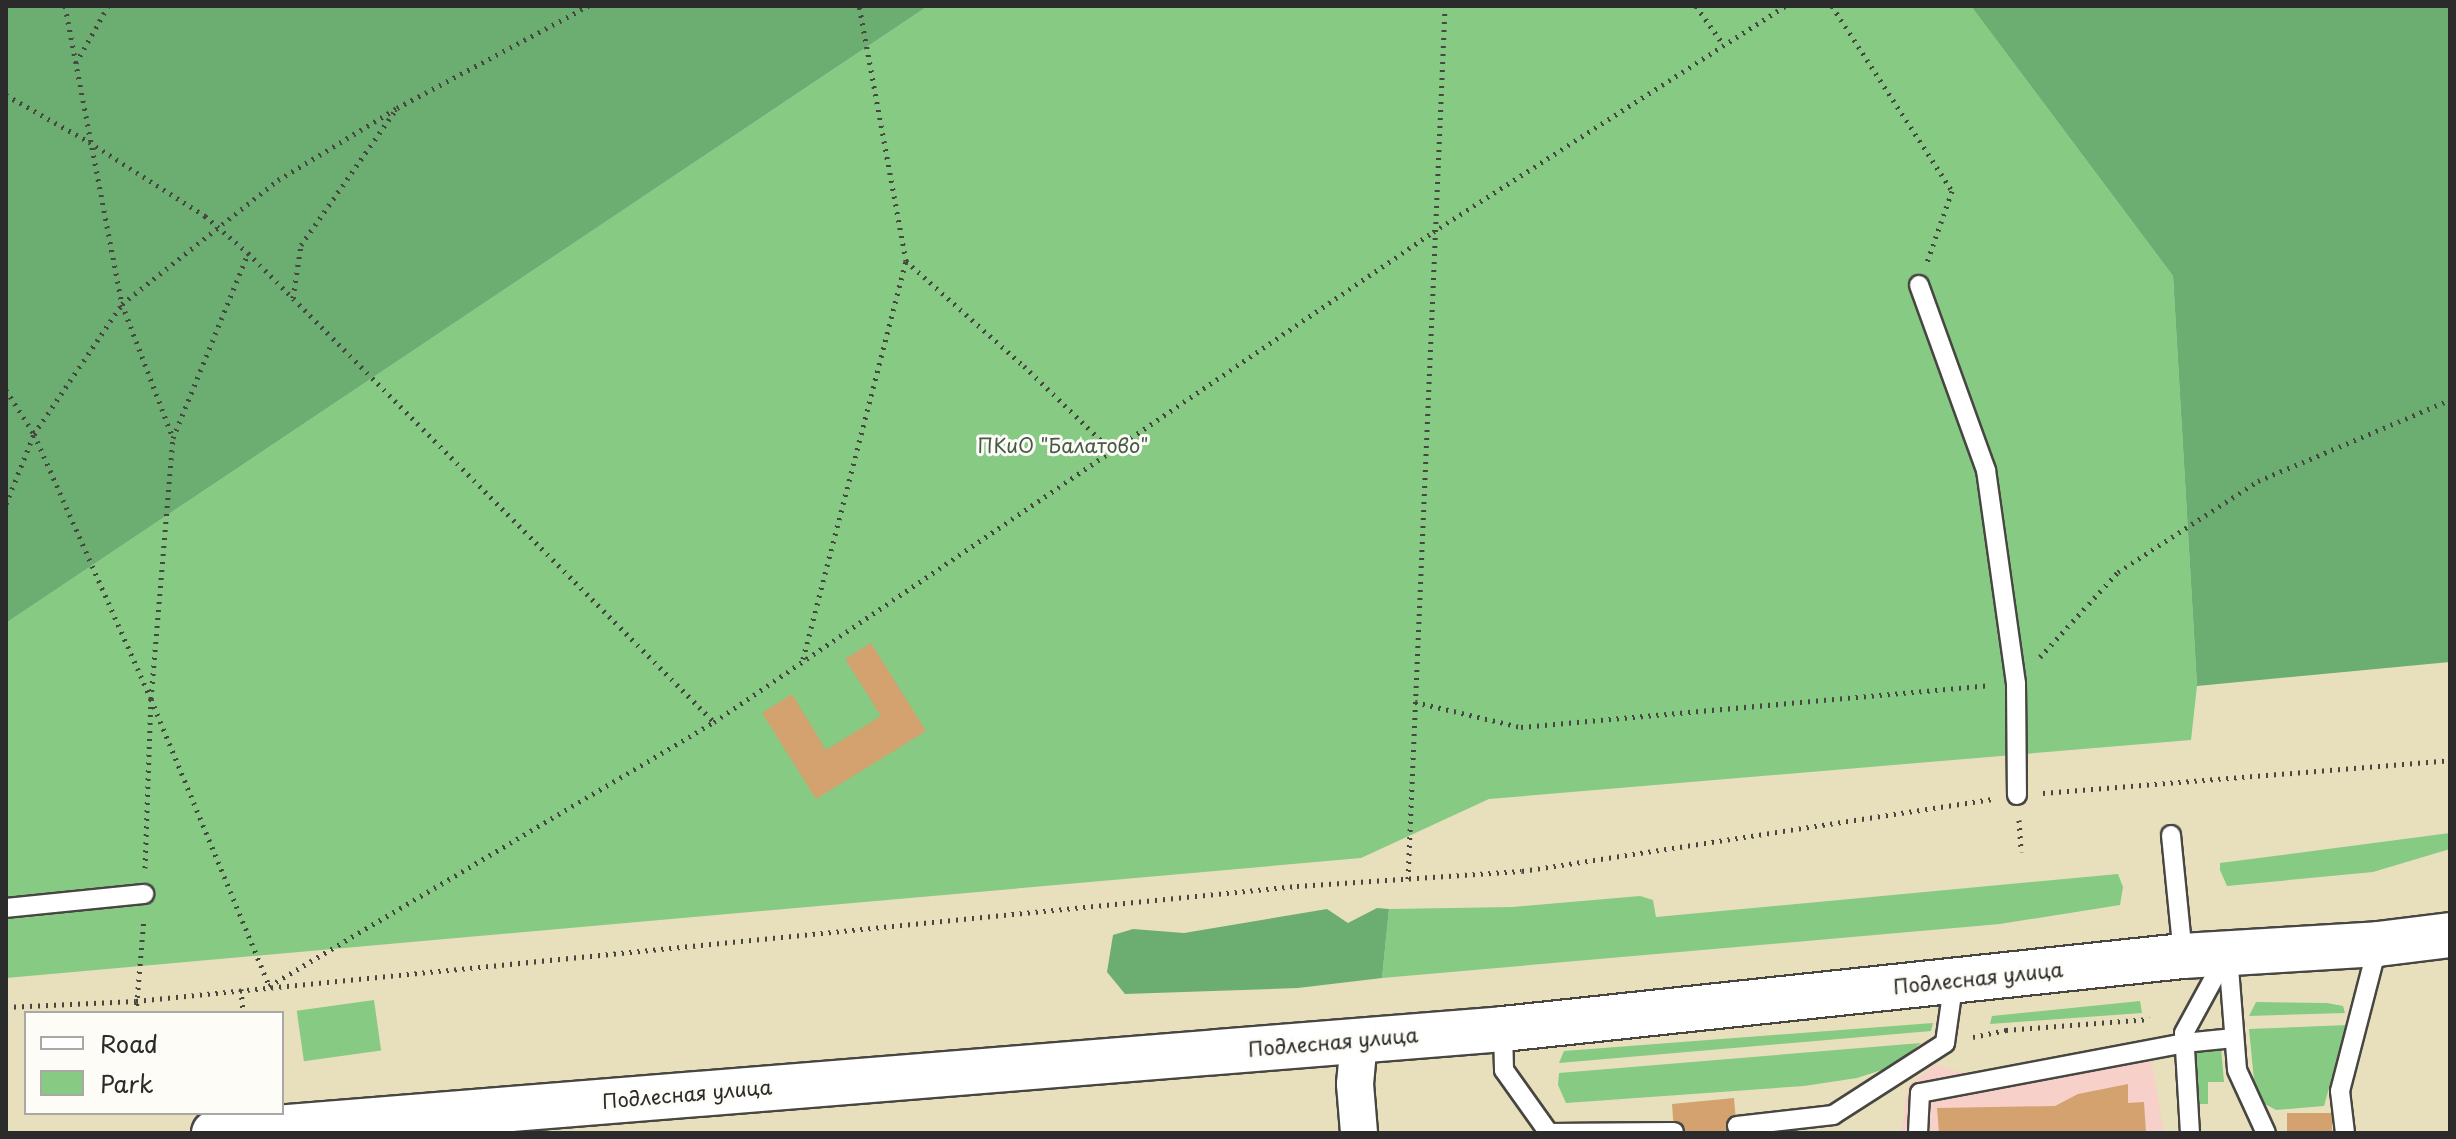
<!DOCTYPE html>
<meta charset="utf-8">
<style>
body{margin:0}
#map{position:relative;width:2456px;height:1139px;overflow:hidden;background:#e8e0bc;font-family:"Playpen Sans",sans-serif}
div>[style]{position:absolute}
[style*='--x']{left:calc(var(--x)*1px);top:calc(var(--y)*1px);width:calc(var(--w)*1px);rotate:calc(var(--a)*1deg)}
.built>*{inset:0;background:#f7d0ca}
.green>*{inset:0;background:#86ca84;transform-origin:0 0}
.forest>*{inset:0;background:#6cae72}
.building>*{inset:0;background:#d3a26e;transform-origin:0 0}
.path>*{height:5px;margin-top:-2.5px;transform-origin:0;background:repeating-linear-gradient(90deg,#474641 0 2px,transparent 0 8px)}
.roads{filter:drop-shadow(2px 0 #474641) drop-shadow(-2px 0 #474641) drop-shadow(0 2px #474641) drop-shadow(0 -2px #474641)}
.lane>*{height:18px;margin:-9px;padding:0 9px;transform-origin:9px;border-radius:9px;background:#fff}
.street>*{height:36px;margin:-18px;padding:0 18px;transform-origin:18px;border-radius:18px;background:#fff}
.primary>*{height:44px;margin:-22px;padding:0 22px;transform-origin:22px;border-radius:22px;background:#fff}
span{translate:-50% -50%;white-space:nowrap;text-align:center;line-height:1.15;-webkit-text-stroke:6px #fdfcf7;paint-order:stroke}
.park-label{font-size:20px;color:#465b46}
.street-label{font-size:20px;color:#2b2b2b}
.frame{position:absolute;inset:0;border:8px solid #2b2b2b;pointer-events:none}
.legend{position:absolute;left:24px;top:1011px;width:260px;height:104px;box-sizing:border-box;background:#fdfcf7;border:2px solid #a9a8a5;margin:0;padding:10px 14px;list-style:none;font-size:24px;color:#2b2b2b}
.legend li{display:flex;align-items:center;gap:16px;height:40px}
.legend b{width:40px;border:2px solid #a9a8a5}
</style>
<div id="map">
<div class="built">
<div style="clip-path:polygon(2151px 1059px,2164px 1133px,1901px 1133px,1908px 1086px,1935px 1065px,1996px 1082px)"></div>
</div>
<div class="green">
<div style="clip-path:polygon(928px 6px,1971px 6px,2173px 276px,2197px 686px,2191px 740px,1489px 799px,1361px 858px,6px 978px,6px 623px)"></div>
<div style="clip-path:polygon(2450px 833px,2450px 849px,2373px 872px,2227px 886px,2220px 870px,2220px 863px)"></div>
<div style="clip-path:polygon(2118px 874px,2123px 887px,2120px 905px,2000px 924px,1382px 978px,1389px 909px,1513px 907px,1640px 896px,1653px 900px,1656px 917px)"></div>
<div style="left:374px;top:1000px;width:51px;height:78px;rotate:82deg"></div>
<div style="clip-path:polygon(2140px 1001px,2142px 1013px,1990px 1024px,1992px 1016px)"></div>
<div style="clip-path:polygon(2256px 1002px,2327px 1003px,2343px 1006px,2345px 1013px,2249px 1016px)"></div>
<div style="clip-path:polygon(1933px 1023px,1931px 1031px,1559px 1063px,1564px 1051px)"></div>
<div style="clip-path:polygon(2347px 1025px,2324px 1106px,2276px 1110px,2265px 1104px,2254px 1080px,2249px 1029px)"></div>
<div style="clip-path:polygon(1921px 1043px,1894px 1066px,1857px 1078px,1804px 1086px,1566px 1103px,1558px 1085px,1559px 1073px)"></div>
<div style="clip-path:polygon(2196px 1047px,2221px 1047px,2224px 1082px,2208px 1082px,2208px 1104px,2195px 1104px)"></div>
</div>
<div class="forest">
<div style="clip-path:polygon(6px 6px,928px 6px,6px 623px)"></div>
<div style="clip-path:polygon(1971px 6px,2450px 6px,2450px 662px,2197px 686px,2173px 276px)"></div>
<div style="clip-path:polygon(1377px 908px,1389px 909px,1382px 978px,1298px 988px,1125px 994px,1107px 972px,1113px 935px,1133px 929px,1184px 933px,1327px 909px,1348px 923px)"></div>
</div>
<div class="building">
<div style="clip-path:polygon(871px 643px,926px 731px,816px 799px,762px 713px,792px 694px,826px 750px,881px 716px,845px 659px)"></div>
<div style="clip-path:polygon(2128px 1084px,2128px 1103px,2144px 1102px,2146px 1133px,1939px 1133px,1937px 1108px,2055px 1106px,2078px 1094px)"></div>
<div style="clip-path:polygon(1734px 1098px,1737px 1133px,1674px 1133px,1672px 1104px)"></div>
<div style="left:2332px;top:1113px;width:20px;height:45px;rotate:90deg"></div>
</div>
<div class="path">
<div style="--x:65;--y:6;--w:303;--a:79.2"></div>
<div style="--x:122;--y:304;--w:143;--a:69.2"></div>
<div style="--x:1696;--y:6;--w:47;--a:54.6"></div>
<div style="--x:1832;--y:6;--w:221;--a:57"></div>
<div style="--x:1952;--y:191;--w:75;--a:109.4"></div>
<div style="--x:76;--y:63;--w:65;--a:-60.7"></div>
<div style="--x:6;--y:95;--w:95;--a:29.5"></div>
<div style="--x:89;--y:142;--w:138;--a:32.5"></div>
<div style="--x:205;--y:216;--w:57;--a:40.7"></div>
<div style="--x:248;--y:253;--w:661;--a:45.18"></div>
<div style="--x:906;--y:261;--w:158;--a:41.7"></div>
<div style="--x:1024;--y:366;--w:122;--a:44"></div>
<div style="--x:293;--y:298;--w:54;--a:-81.4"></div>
<div style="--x:301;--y:245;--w:162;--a:-55"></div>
<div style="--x:6;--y:390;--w:52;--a:57.5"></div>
<div style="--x:34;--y:434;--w:290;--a:66.2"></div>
<div style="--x:151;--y:699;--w:310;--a:67.6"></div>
<div style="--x:269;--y:986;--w:517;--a:-30.68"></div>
<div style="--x:714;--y:722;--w:870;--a:-34.27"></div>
<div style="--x:1433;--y:232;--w:418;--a:-32.7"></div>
<div style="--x:6;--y:504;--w:75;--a:-68.2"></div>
<div style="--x:34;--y:434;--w:157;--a:-55.9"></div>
<div style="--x:122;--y:304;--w:199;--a:-38.5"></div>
<div style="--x:278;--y:180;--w:139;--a:-31.2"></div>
<div style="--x:397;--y:108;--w:217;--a:-28.1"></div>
<div style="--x:2040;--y:657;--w:115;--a:-47.5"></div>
<div style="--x:2118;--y:572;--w:167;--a:-33"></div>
<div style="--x:2258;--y:481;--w:208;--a:-22.9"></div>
<div style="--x:803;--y:659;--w:411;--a:-75.5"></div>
<div style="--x:906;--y:261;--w:259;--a:-100.4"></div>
<div style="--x:1415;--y:702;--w:109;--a:13.3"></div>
<div style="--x:1521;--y:727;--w:470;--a:-5.1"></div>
<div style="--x:2043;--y:793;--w:408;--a:-4.6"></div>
<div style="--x:2019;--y:820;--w:32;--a:86"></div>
<div style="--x:145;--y:868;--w:169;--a:-88"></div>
<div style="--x:151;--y:699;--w:262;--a:-85.2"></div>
<div style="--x:173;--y:438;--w:200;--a:-67.9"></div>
<div style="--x:1408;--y:879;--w:874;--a:-87.57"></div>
<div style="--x:241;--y:989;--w:24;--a:85"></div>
<div style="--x:6;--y:1007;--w:130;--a:-2.6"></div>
<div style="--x:136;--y:1001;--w:1167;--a:-5.66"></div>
<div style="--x:1297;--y:886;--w:225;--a:-3.8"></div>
<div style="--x:1522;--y:871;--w:476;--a:-8.7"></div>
<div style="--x:136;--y:1013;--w:95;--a:-85.2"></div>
<div style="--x:1973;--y:1037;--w:34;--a:-12"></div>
<div style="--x:2006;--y:1030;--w:144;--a:-4.4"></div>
</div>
<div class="roads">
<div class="lane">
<div style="--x:1919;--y:285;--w:197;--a:70.1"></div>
<div style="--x:1986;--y:470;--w:215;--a:82"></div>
<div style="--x:2016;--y:683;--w:112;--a:89.5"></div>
<div style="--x:2171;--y:835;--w:122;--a:84.3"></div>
<div style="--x:6;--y:908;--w:139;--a:-5.8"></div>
<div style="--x:2228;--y:955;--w:115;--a:85.5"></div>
<div style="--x:2237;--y:1070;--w:69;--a:65.3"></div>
<div style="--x:1503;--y:1029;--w:41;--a:88.6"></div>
<div style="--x:1504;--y:1070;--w:77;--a:54.5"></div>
<div style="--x:1549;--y:1133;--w:125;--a:-0.5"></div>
<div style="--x:1737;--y:1126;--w:97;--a:-6.5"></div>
<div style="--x:1833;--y:1115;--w:133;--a:-32.7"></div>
<div style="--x:1945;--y:1043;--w:64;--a:-81.9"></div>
<div style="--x:1918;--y:1133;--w:40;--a:-87.1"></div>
<div style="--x:1920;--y:1093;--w:269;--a:-10.7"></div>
<div style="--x:2184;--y:1043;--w:50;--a:-5.7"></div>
<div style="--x:2190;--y:1133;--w:100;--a:-93.4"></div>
<div style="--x:2184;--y:1033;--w:88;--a:-61.4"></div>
<div style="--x:2345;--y:1133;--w:42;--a:-96.8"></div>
<div style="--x:2340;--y:1091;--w:152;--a:-75.5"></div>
</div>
<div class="street">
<div style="--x:1359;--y:1040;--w:44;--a:95.2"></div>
<div style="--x:1355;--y:1084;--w:49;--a:85.3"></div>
</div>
<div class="primary">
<div style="--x:214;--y:1133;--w:1293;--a:-4.61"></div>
<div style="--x:1503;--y:1029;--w:684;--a:-6.13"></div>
<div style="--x:2183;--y:956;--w:195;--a:-3.5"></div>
<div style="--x:2378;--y:944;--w:73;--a:-7.1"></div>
</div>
</div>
<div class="park-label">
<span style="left:1063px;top:445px">ПКиО "Балатово"</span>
</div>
<div class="street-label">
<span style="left:1978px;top:978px;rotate:-6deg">Подлесная улица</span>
<span style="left:1333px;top:1042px;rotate:-5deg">Подлесная улица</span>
<span style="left:687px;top:1094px;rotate:-5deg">Подлесная улица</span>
</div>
<div class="frame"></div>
<ul class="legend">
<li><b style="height:10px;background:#fff"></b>Road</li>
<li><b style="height:22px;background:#86ca84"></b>Park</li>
</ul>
</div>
